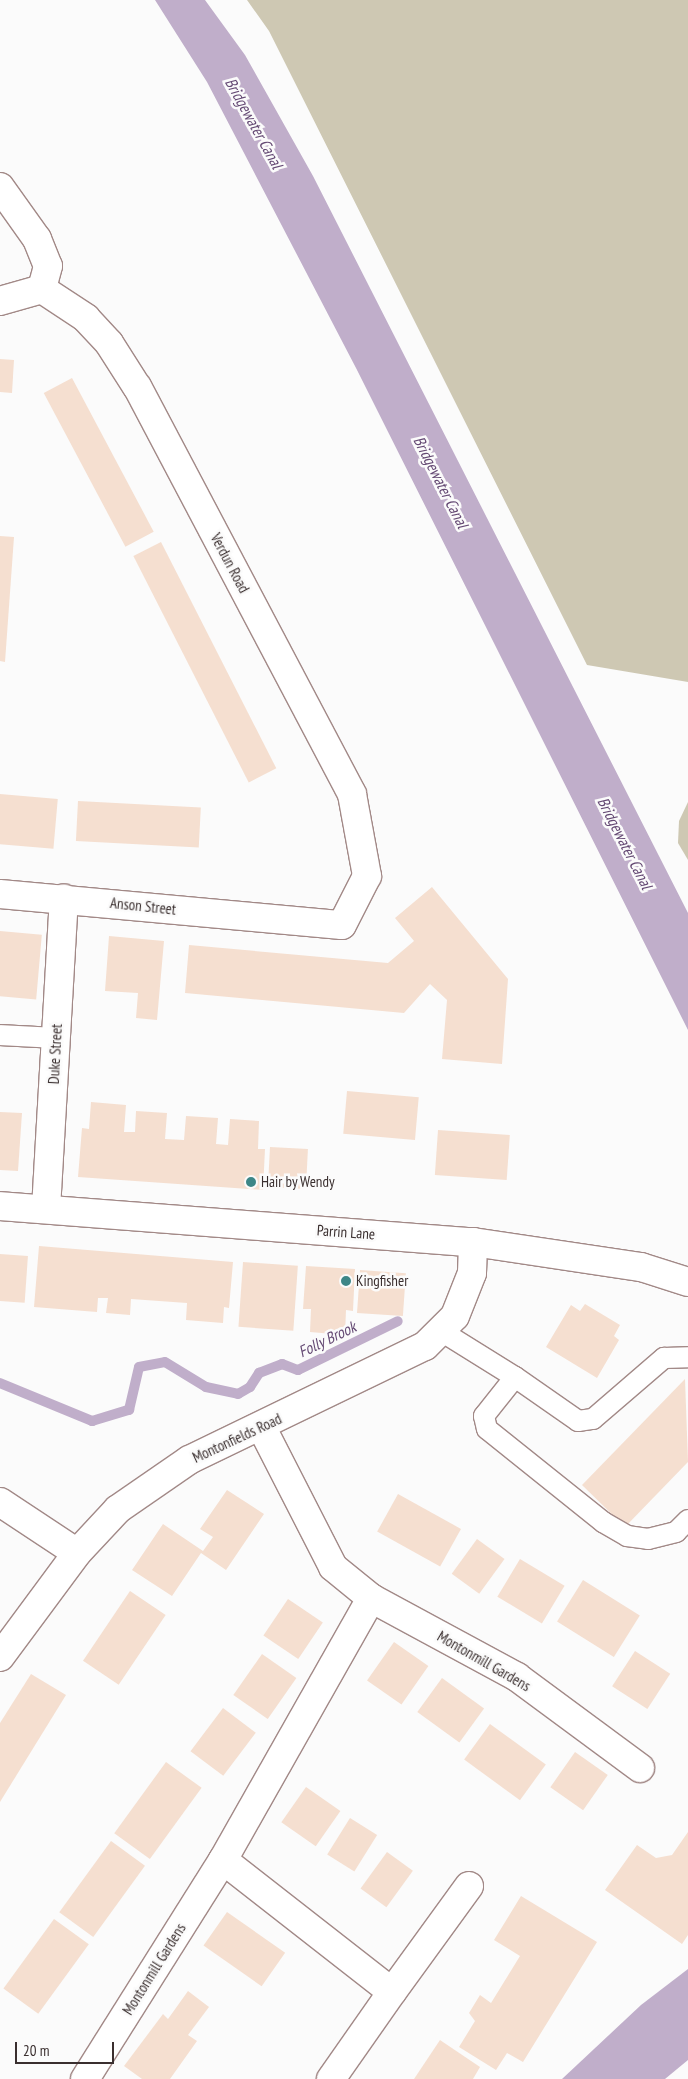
<!DOCTYPE html>
<style>
body{margin:0}
#map{position:relative;width:688px;height:2079px;overflow:hidden;background:#fbfbfb;font-family:"PT Sans Narrow",sans-serif}
div>[style]{position:absolute}
[style*='--x']{left:calc(var(--x)*1px);top:calc(var(--y)*1px);width:calc(var(--w)*1px);rotate:calc(var(--a)*1deg)}
.green>*{inset:0;background:#cec8b3}
.water>*{inset:0;background:#c0aeca}
.stream>*{height:10px;margin:-5px;padding:0 5px;transform-origin:5px;border-radius:5px;background:#c0aeca}
.building>*{inset:0;background:#f5dfd0;transform-origin:0 0}
.roads{filter:drop-shadow(1px 0 #a28987) drop-shadow(-1px 0 #a28987) drop-shadow(0 1px #a28987) drop-shadow(0 -1px #a28987)}
.lane>*{height:20px;margin:-10px;padding:0 10px;transform-origin:10px;border-radius:10px;background:#fff}
.street>*{height:28px;margin:-14px;padding:0 14px;transform-origin:14px;border-radius:14px;background:#fff}
.secondary>*{height:28px;margin:-14px;padding:0 14px;transform-origin:14px;border-radius:14px;background:#fff}
.dots>*{width:14px;height:14px;translate:-50% -50%;box-sizing:border-box;border:2px solid #fbfbfb;border-radius:50%}
span{translate:-50% -50%;white-space:nowrap;text-align:center;line-height:1.15;-webkit-text-stroke:5px #fbfbfb;paint-order:stroke}
.street-label{font-size:15px;color:#3a2f2f}
.poi-label{font-size:15px;color:#3a2f2f}
.left{translate:0 -50%;text-align:left}
.water-label{font-size:16px;color:#654a74;font-style:italic}
.scale{position:absolute;left:15px;top:2042px;width:99px;height:22px;box-sizing:border-box;border:2px solid #3a2f2f;border-top:0;padding-left:6px;font-size:15px;line-height:18px;white-space:nowrap;color:#3a2f2f;-webkit-text-stroke:4px #fbfbfb;paint-order:stroke}
</style>
<div id="map">
<div class="green">
<div style="clip-path:polygon(247px 0,688px 0,688px 682px,587px 665px,269px 31px)"></div>
<div style="clip-path:polygon(688px 802px,688px 860px,678px 843px,679px 821px)"></div>
</div>
<div class="water">
<div style="clip-path:polygon(155px 0,205px 0,245px 55px,313px 176px,688px 913px,688px 1030px,356px 368px,207px 82px)"></div>
<div style="clip-path:polygon(688px 1969px,688px 2060px,665px 2079px,562px 2079px,641px 2005px)"></div>
</div>
<div class="stream">
<div style="--x:0;--y:1383;--w:100;--a:22.4"></div>
<div style="--x:92;--y:1421;--w:39;--a:-17"></div>
<div style="--x:129;--y:1410;--w:44;--a:-76.9"></div>
<div style="--x:139;--y:1367;--w:26;--a:-11"></div>
<div style="--x:165;--y:1362;--w:48;--a:31.4"></div>
<div style="--x:206;--y:1387;--w:33;--a:12"></div>
<div style="--x:238;--y:1394;--w:14;--a:-30"></div>
<div style="--x:250;--y:1387;--w:17;--a:-57"></div>
<div style="--x:259;--y:1373;--w:25;--a:-21"></div>
<div style="--x:282;--y:1364;--w:17;--a:21"></div>
<div style="--x:298;--y:1370;--w:111;--a:-26.1"></div>
</div>
<div class="building">
<div style="clip-path:polygon(0 359px,14px 360px,12px 393px,0 392px)"></div>
<div style="left:72px;top:378px;width:174px;height:32px;rotate:62deg"></div>
<div style="clip-path:polygon(0 536px,14px 537px,5px 662px,0 661px)"></div>
<div style="left:161px;top:542px;width:254px;height:31px;rotate:63deg"></div>
<div style="left:0;top:794px;width:58px;height:50px;rotate:5deg"></div>
<div style="left:78px;top:801px;width:123px;height:40px;rotate:3deg"></div>
<div style="clip-path:polygon(432px 887px,508px 979px,502px 1064px,442px 1059px,447px 1000px,430px 984px,404px 1013px,185px 993px,189px 945px,388px 963px,414px 941px,395px 918px)"></div>
<div style="left:0;top:931px;width:42px;height:65px;rotate:5deg"></div>
<div style="clip-path:polygon(109px 936px,164px 941px,157px 1020px,136px 1018px,138px 993px,105px 991px)"></div>
<div style="left:347px;top:1091px;width:72px;height:43px;rotate:5deg"></div>
<div style="clip-path:polygon(91px 1102px,126px 1105px,124px 1132px,135px 1132px,136px 1111px,167px 1113px,165px 1139px,184px 1140px,186px 1116px,218px 1118px,216px 1144px,228px 1145px,230px 1119px,259px 1121px,258px 1149px,265px 1149px,263px 1190px,78px 1177px,82px 1128px,89px 1129px)"></div>
<div style="clip-path:polygon(0 1112px,22px 1113px,18px 1171px,0 1170px)"></div>
<div style="left:438px;top:1130px;width:72px;height:45px;rotate:4deg"></div>
<div style="left:270px;top:1147px;width:38px;height:40px;rotate:3deg"></div>
<div style="clip-path:polygon(39px 1246px,233px 1262px,229px 1308px,224px 1307px,223px 1323px,186px 1320px,187px 1303px,131px 1299px,130px 1315px,106px 1313px,108px 1298px,98px 1298px,97px 1312px,34px 1307px)"></div>
<div style="left:0;top:1254px;width:28px;height:47px;rotate:4deg"></div>
<div style="left:243px;top:1262px;width:55px;height:65px;rotate:4deg"></div>
<div style="clip-path:polygon(306px 1266px,355px 1269px,353px 1311px,346px 1310px,345px 1335px,310px 1332px,311px 1309px,303px 1309px)"></div>
<div style="left:360px;top:1270px;width:46px;height:43px;rotate:4deg"></div>
<div style="clip-path:polygon(585px 1304px,620px 1325px,614px 1336px,619px 1340px,597px 1378px,546px 1347px,571px 1305px,580px 1311px)"></div>
<div style="clip-path:polygon(685px 1379px,688px 1462px,625px 1527px,582px 1485px)"></div>
<div style="clip-path:polygon(227px 1490px,264px 1514px,226px 1570px,201px 1553px,172px 1596px,132px 1570px,163px 1524px,203px 1551px,213px 1537px,200px 1529px)"></div>
<div style="left:398px;top:1494px;width:72px;height:43px;rotate:29deg"></div>
<div style="left:477px;top:1539px;width:34px;height:43px;rotate:36deg"></div>
<div style="left:520px;top:1559px;width:52px;height:44px;rotate:31deg"></div>
<div style="left:583px;top:1580px;width:67px;height:49px;rotate:32deg"></div>
<div style="left:130px;top:1591px;width:43px;height:84px;rotate:34deg"></div>
<div style="left:288px;top:1599px;width:42px;height:44px;rotate:34deg"></div>
<div style="left:394px;top:1642px;width:42px;height:47px;rotate:35deg"></div>
<div style="left:635px;top:1651px;width:42px;height:42px;rotate:33deg"></div>
<div style="left:262px;top:1654px;width:42px;height:50px;rotate:35deg"></div>
<div style="clip-path:polygon(31px 1674px,66px 1695px,0 1802px,0 1723px)"></div>
<div style="left:442px;top:1678px;width:52px;height:42px;rotate:36deg"></div>
<div style="left:223px;top:1708px;width:41px;height:54px;rotate:37deg"></div>
<div style="left:490px;top:1724px;width:69px;height:44px;rotate:36deg"></div>
<div style="left:575px;top:1752px;width:40px;height:43px;rotate:35deg"></div>
<div style="left:166px;top:1762px;width:44px;height:88px;rotate:36deg"></div>
<div style="left:306px;top:1787px;width:42px;height:43px;rotate:35deg"></div>
<div style="left:350px;top:1818px;width:32px;height:43px;rotate:32deg"></div>
<div style="clip-path:polygon(688px 1832px,688px 1935px,682px 1944px,605px 1890px,637px 1845px,656px 1858px,672px 1855px)"></div>
<div style="left:111px;top:1841px;width:42px;height:88px;rotate:36deg"></div>
<div style="left:387px;top:1852px;width:32px;height:45px;rotate:36deg"></div>
<div style="clip-path:polygon(521px 1896px,597px 1942px,523px 2062px,507px 2053px,496px 2070px,459px 2047px,475px 2021px,469px 2013px,480px 1995px,491px 2003px,520px 1956px,494px 1940px)"></div>
<div style="left:227px;top:1912px;width:71px;height:41px;rotate:35deg"></div>
<div style="left:54px;top:1919px;width:43px;height:86px;rotate:36deg"></div>
<div style="clip-path:polygon(188px 1991px,209px 2007px,188px 2035px,197px 2041px,170px 2079px,142px 2079px,124px 2066px,163px 2014px,168px 2019px)"></div>
<div style="clip-path:polygon(440px 2040px,480px 2067px,473px 2079px,414px 2079px)"></div>
</div>
<div class="roads">
<div class="lane">
<div style="--x:0;--y:1035;--w:56;--a:3.1"></div>
<div style="--x:441;--y:1331;--w:87;--a:31.9"></div>
<div style="--x:515;--y:1377;--w:50;--a:128.5"></div>
<div style="--x:484;--y:1416;--w:13;--a:77"></div>
<div style="--x:487;--y:1429;--w:149;--a:38.7"></div>
<div style="--x:603;--y:1522;--w:28;--a:30"></div>
<div style="--x:627;--y:1536;--w:21;--a:8"></div>
<div style="--x:648;--y:1539;--w:29;--a:-14"></div>
<div style="--x:676;--y:1532;--w:17;--a:-45"></div>
<div style="--x:515;--y:1377;--w:77;--a:34.9"></div>
<div style="--x:578;--y:1421;--w:15;--a:-8"></div>
<div style="--x:593;--y:1419;--w:94;--a:-40.7"></div>
<div style="--x:664;--y:1358;--w:24;--a:-2"></div>
</div>
<div class="street">
<div style="--x:0;--y:187;--w:64;--a:54.6"></div>
<div style="--x:37;--y:239;--w:29;--a:68"></div>
<div style="--x:48;--y:266;--w:24;--a:105"></div>
<div style="--x:42;--y:289;--w:44;--a:164.1"></div>
<div style="--x:0;--y:894;--w:343;--a:5.2"></div>
<div style="--x:342;--y:925;--w:55;--a:-63"></div>
<div style="--x:367;--y:876;--w:83;--a:-100.4"></div>
<div style="--x:352;--y:794;--w:460;--a:-117.8"></div>
<div style="--x:137;--y:387;--w:52;--a:-122.5"></div>
<div style="--x:109;--y:343;--w:34;--a:-133"></div>
<div style="--x:86;--y:318;--w:53;--a:-146.6"></div>
<div style="--x:46;--y:1209;--w:311;--a:-86.7"></div>
<div style="--x:262;--y:1428;--w:156;--a:62.9"></div>
<div style="--x:333;--y:1567;--w:49;--a:39.2"></div>
<div style="--x:371;--y:1598;--w:166;--a:28.4"></div>
<div style="--x:517;--y:1677;--w:153;--a:36.5"></div>
<div style="--x:0;--y:1502;--w:92;--a:33.5"></div>
<div style="--x:0;--y:1657;--w:129;--a:-53.5"></div>
<div style="--x:77;--y:1553;--w:60;--a:-47"></div>
<div style="--x:118;--y:1509;--w:86;--a:-34.6"></div>
<div style="--x:189;--y:1460;--w:262;--a:-25.8"></div>
<div style="--x:425;--y:1346;--w:42;--a:-45"></div>
<div style="--x:455;--y:1316;--w:46;--a:-68.4"></div>
<div style="--x:472;--y:1273;--w:31;--a:-88"></div>
<div style="--x:223;--y:1860;--w:214;--a:38"></div>
<div style="--x:392;--y:1992;--w:131;--a:-54"></div>
<div style="--x:85;--y:2079;--w:259;--a:-57.8"></div>
<div style="--x:223;--y:1860;--w:301;--a:-60.5"></div>
<div style="--x:331;--y:2079;--w:106;--a:-55"></div>
</div>
<div class="secondary">
<div style="--x:0;--y:1206;--w:474;--a:4.4"></div>
<div style="--x:473;--y:1242;--w:170;--a:8.5"></div>
<div style="--x:641;--y:1267;--w:49;--a:17.7"></div>
</div>
</div>
<div class="dots">
<div style="left:251px;top:1182px;background:#3d8687"></div>
<div style="left:346px;top:1281px;background:#3d8687"></div>
</div>
<div class="street-label">
<span style="left:230px;top:563px;rotate:62deg">Verdun Road</span>
<span style="left:143px;top:906px;rotate:6deg">Anson Street</span>
<span style="left:55px;top:1054px;rotate:-87deg">Duke Street</span>
<span style="left:346px;top:1232px;rotate:4deg">Parrin Lane</span>
<span style="left:237px;top:1438px;rotate:-25deg">Montonfields Road</span>
<span style="left:484px;top:1661px;rotate:30deg">Montonmill Gardens</span>
<span style="left:154px;top:1969px;rotate:-58deg">Montonmill Gardens</span>
</div>
<div class="poi-label">
<span class="left" style="left:261px;top:1182px">Hair by Wendy</span>
<span class="left" style="left:356px;top:1281px">Kingfisher</span>
</div>
<div class="water-label">
<span style="left:254px;top:123px;rotate:61deg">Bridgewater Canal</span>
<span style="left:441px;top:482px;rotate:63deg">Bridgewater Canal</span>
<span style="left:625px;top:843px;rotate:63deg">Bridgewater Canal</span>
<span style="left:327px;top:1339px;rotate:-26deg">Folly Brook</span>
</div>
<div class="scale">20 m</div>
</div>
